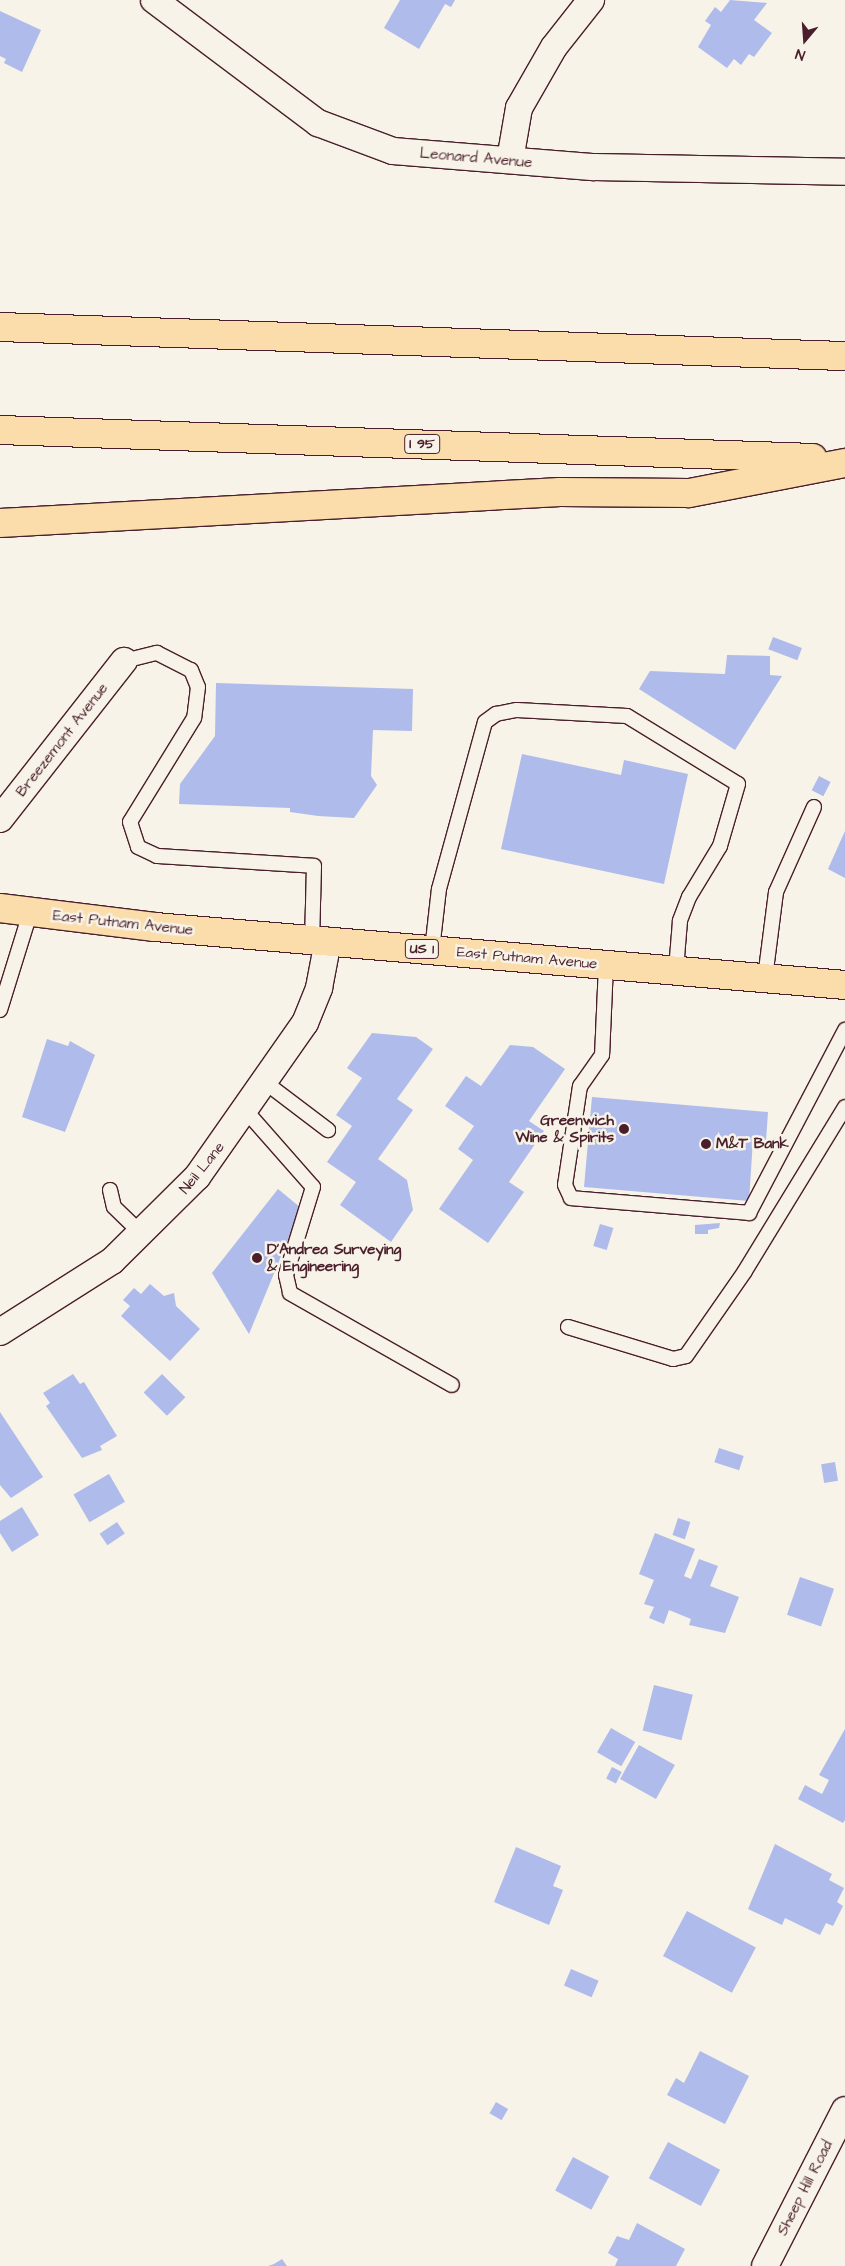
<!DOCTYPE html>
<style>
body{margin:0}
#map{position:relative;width:845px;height:2266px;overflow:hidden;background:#f7f3e8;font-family:"Architects Daughter",sans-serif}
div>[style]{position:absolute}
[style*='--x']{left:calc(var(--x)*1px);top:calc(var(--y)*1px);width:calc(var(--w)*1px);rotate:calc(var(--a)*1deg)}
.building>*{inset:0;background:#afbbeb;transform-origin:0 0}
.roads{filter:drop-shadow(1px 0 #4a1f2b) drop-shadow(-1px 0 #4a1f2b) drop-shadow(0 1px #4a1f2b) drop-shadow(0 -1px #4a1f2b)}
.service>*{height:14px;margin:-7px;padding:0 7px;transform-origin:7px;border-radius:7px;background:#f7f3e8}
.minor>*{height:26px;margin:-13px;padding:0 13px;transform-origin:13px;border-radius:13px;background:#f7f3e8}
.primary>*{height:28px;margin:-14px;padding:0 14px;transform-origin:14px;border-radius:14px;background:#faddab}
.motorway>*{height:28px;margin:-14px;padding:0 14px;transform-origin:14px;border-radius:14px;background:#faddab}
.dots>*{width:14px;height:14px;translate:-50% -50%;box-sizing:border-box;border:2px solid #f7f3e8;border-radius:50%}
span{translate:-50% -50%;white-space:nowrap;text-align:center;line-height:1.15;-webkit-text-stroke:5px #f7f3e8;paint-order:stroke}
.shield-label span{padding:1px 4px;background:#f7f3e8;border:1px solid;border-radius:4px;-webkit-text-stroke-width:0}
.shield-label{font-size:14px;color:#4a1f2b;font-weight:700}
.street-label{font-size:15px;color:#4a1f2b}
.poi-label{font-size:15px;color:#4a1f2b;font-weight:700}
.right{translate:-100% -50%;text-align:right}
.left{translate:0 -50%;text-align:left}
.north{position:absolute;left:780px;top:15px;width:50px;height:50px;-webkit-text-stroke:4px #f7f3e8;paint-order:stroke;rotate:198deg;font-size:14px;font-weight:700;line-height:20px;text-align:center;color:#4a1f2b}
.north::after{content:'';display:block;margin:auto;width:18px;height:22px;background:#4a1f2b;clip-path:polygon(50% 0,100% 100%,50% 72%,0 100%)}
</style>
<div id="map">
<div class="building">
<div style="clip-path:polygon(400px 0,455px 0,451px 7px,445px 4px,419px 49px,384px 28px)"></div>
<div style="clip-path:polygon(730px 0,767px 3px,754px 20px,772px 33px,754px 57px,749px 54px,741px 65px,734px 59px,727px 68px,698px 47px,711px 25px,705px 21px,715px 7px,721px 12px)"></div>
<div style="clip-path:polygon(0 11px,41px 30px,22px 72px,4px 63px,6px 59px,0 56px)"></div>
<div style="left:773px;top:637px;width:31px;height:13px;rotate:21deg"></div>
<div style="clip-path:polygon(727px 655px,770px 656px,770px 675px,782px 676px,735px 750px,639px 689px,650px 671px,725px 674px)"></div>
<div style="clip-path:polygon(216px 683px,413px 689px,412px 731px,373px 730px,371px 776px,377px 785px,354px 818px,318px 816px,290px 812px,290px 808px,179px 804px,180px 784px,215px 736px)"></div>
<div style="clip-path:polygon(522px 754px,621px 775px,624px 760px,688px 774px,664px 884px,501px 849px)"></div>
<div style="left:819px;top:776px;width:13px;height:16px;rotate:27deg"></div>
<div style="clip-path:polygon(845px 831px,845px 878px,828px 869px)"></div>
<div style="clip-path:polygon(372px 1033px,416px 1037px,433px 1049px,397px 1099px,413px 1110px,378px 1159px,407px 1180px,413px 1210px,391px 1242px,340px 1205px,356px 1182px,327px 1162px,352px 1126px,336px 1115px,362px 1078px,347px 1068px)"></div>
<div style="clip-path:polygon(47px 1039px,68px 1046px,70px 1041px,95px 1055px,65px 1132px,22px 1117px)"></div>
<div style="clip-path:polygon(510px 1045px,533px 1047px,565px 1069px,529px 1121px,544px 1131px,509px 1182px,524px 1192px,488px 1243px,439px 1209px,473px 1160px,458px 1149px,474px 1126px,445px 1106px,466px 1076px,481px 1086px)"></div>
<div style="clip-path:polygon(592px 1097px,768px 1112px,766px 1141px,753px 1140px,749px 1201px,584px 1187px)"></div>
<div style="clip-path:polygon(278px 1189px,301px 1208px,249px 1334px,212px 1273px)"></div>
<div style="clip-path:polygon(720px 1223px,719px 1228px,708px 1230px,708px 1234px,695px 1234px,695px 1225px)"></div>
<div style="left:600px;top:1224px;width:14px;height:23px;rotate:17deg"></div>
<div style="clip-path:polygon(150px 1284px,164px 1296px,174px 1293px,176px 1306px,200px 1329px,170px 1361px,121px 1316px,130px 1306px,123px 1300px,134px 1288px,141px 1294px)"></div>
<div style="clip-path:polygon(73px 1374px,80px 1384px,84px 1382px,117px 1436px,100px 1446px,102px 1450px,82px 1458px,46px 1406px,50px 1403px,43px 1393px)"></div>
<div style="left:162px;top:1374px;width:33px;height:26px;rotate:45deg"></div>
<div style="clip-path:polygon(0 1412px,43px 1477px,11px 1498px,0 1485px)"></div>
<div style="left:719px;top:1448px;width:26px;height:15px;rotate:18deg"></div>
<div style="left:835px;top:1462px;width:19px;height:14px;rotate:81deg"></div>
<div style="left:109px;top:1474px;width:32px;height:41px;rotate:60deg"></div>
<div style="clip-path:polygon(22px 1507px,39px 1535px,12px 1552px,0 1533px,0 1521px)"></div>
<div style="left:678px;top:1518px;width:13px;height:18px;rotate:18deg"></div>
<div style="left:117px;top:1522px;width:14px;height:21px;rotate:56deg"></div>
<div style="clip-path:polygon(655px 1533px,695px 1549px,684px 1576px,691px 1579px,699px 1559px,718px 1566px,710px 1586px,739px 1597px,725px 1633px,689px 1625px,691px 1619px,669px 1610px,664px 1624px,649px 1618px,654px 1607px,644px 1604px,654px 1580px,639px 1574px)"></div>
<div style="left:800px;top:1577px;width:36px;height:40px;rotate:19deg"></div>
<div style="left:654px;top:1685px;width:40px;height:47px;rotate:14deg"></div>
<div style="left:611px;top:1728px;width:28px;height:28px;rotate:30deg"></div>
<div style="clip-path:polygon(845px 1729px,845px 1820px,843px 1823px,798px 1799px,805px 1785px,822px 1794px,829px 1780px,819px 1775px)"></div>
<div style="left:639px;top:1745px;width:41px;height:39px;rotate:29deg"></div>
<div style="left:612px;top:1767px;width:11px;height:13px;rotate:27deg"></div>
<div style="clip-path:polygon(775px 1844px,832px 1874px,829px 1880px,844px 1888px,837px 1902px,843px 1906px,833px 1926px,826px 1923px,820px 1935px,785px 1918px,782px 1925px,748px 1909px)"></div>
<div style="clip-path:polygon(516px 1847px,561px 1866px,553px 1886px,563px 1890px,549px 1925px,494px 1902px)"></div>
<div style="left:687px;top:1911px;width:78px;height:51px;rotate:28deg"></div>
<div style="left:571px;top:1969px;width:30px;height:18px;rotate:23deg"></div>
<div style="clip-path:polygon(700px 2051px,749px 2076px,725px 2124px,667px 2095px,676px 2078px,684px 2083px)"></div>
<div style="left:496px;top:2102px;width:14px;height:13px;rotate:30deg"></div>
<div style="left:668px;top:2142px;width:59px;height:41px;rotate:28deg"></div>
<div style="left:573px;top:2157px;width:41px;height:38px;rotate:28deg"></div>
<div style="clip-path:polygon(637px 2223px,685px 2249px,676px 2266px,615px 2266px,618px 2259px,608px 2253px,617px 2236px,629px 2240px)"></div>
<div style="clip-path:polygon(282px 2259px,287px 2266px,268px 2266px,274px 2264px)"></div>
</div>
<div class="roads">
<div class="service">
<div style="--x:124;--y:661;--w:34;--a:-14"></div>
<div style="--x:157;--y:653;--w:38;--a:27"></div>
<div style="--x:191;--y:670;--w:18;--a:68"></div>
<div style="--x:198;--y:687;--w:31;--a:97"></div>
<div style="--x:194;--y:718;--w:122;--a:121.6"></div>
<div style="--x:130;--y:822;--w:26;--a:72"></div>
<div style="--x:138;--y:847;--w:21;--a:25"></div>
<div style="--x:157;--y:856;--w:157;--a:3.6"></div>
<div style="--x:314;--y:866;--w:74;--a:91.5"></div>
<div style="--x:432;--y:950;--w:61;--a:-83.5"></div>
<div style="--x:439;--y:889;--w:173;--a:-74.6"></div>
<div style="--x:485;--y:722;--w:14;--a:-36"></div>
<div style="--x:496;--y:714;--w:21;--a:-11"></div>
<div style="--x:517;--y:710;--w:110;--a:3.1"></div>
<div style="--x:627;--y:716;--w:130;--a:31.5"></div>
<div style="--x:738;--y:784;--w:65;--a:106.2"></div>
<div style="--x:720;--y:846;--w:60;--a:121.3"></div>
<div style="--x:689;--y:897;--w:26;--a:111"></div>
<div style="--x:680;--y:921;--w:49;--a:94.7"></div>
<div style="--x:606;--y:965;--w:90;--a:92.5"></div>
<div style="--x:602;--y:1055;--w:38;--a:125"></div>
<div style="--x:580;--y:1086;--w:100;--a:98.6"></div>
<div style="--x:565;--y:1185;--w:14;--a:65"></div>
<div style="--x:571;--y:1198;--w:179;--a:4.8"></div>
<div style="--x:749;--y:1213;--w:207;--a:-62.3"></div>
<div style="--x:765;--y:978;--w:87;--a:-82.7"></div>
<div style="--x:776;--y:892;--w:93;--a:-65.9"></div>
<div style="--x:0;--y:1010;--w:102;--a:-72.8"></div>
<div style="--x:266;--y:1083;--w:78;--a:37.2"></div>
<div style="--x:246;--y:1111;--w:101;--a:48.6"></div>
<div style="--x:313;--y:1187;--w:92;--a:107.1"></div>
<div style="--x:286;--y:1275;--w:18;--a:77"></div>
<div style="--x:290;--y:1293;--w:186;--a:29.6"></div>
<div style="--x:110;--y:1190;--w:17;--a:77"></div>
<div style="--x:114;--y:1207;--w:39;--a:44"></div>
<div style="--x:568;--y:1327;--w:110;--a:16.9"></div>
<div style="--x:673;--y:1359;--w:13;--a:-13"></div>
<div style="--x:686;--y:1356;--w:103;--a:-55.2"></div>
<div style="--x:745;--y:1271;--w:192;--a:-58.6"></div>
</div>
<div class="minor">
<div style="--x:154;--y:0;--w:205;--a:36.9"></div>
<div style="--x:318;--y:123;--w:80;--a:20.5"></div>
<div style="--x:393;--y:151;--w:202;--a:4.6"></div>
<div style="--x:594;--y:167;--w:251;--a:1.1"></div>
<div style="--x:510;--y:160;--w:53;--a:-80.2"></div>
<div style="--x:519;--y:108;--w:70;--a:-60.2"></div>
<div style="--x:554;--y:47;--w:60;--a:-51.8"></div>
<div style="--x:0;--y:819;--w:201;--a:-51.9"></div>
<div style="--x:0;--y:1332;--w:133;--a:-32.4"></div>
<div style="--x:112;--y:1261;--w:120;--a:-44.7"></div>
<div style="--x:197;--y:1177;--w:188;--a:-55"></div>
<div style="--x:305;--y:1023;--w:38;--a:-68"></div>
<div style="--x:319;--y:988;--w:48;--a:-79.2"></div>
<div style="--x:765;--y:2266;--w:175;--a:-62.9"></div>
</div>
<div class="primary">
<div style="--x:0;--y:908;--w:156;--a:7"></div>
<div style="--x:155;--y:927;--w:692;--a:4.8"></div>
</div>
<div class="motorway">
<div style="--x:0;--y:327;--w:845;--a:1.97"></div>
<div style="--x:0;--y:430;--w:813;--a:1.97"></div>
<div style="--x:0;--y:523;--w:561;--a:-3.17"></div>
<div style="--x:560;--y:492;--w:129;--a:0.4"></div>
<div style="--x:689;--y:493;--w:159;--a:-10.9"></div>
</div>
</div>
<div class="dots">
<div style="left:624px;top:1129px;background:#4a1f2b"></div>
<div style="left:706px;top:1144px;background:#4a1f2b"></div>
<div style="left:257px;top:1258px;background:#4a1f2b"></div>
</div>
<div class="shield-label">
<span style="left:422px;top:444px">I 95</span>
<span style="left:422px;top:949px">US 1</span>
</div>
<div class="street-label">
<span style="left:476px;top:158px;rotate:5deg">Leonard Avenue</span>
<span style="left:62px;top:740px;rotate:-52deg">Breezemont Avenue</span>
<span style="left:123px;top:923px;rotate:6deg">East Putnam Avenue</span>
<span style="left:527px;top:958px;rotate:5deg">East Putnam Avenue</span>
<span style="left:202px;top:1168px;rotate:-51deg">Neil Lane</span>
<span style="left:805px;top:2188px;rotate:-63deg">Sheep Hill Road</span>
</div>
<div class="poi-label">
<span class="right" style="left:614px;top:1129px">Greenwich<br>Wine &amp; Spirits</span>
<span class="left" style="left:716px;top:1144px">M&amp;T Bank</span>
<span class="left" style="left:267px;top:1258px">D'Andrea Surveying<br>&amp; Engineering</span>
</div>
<div class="north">N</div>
</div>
